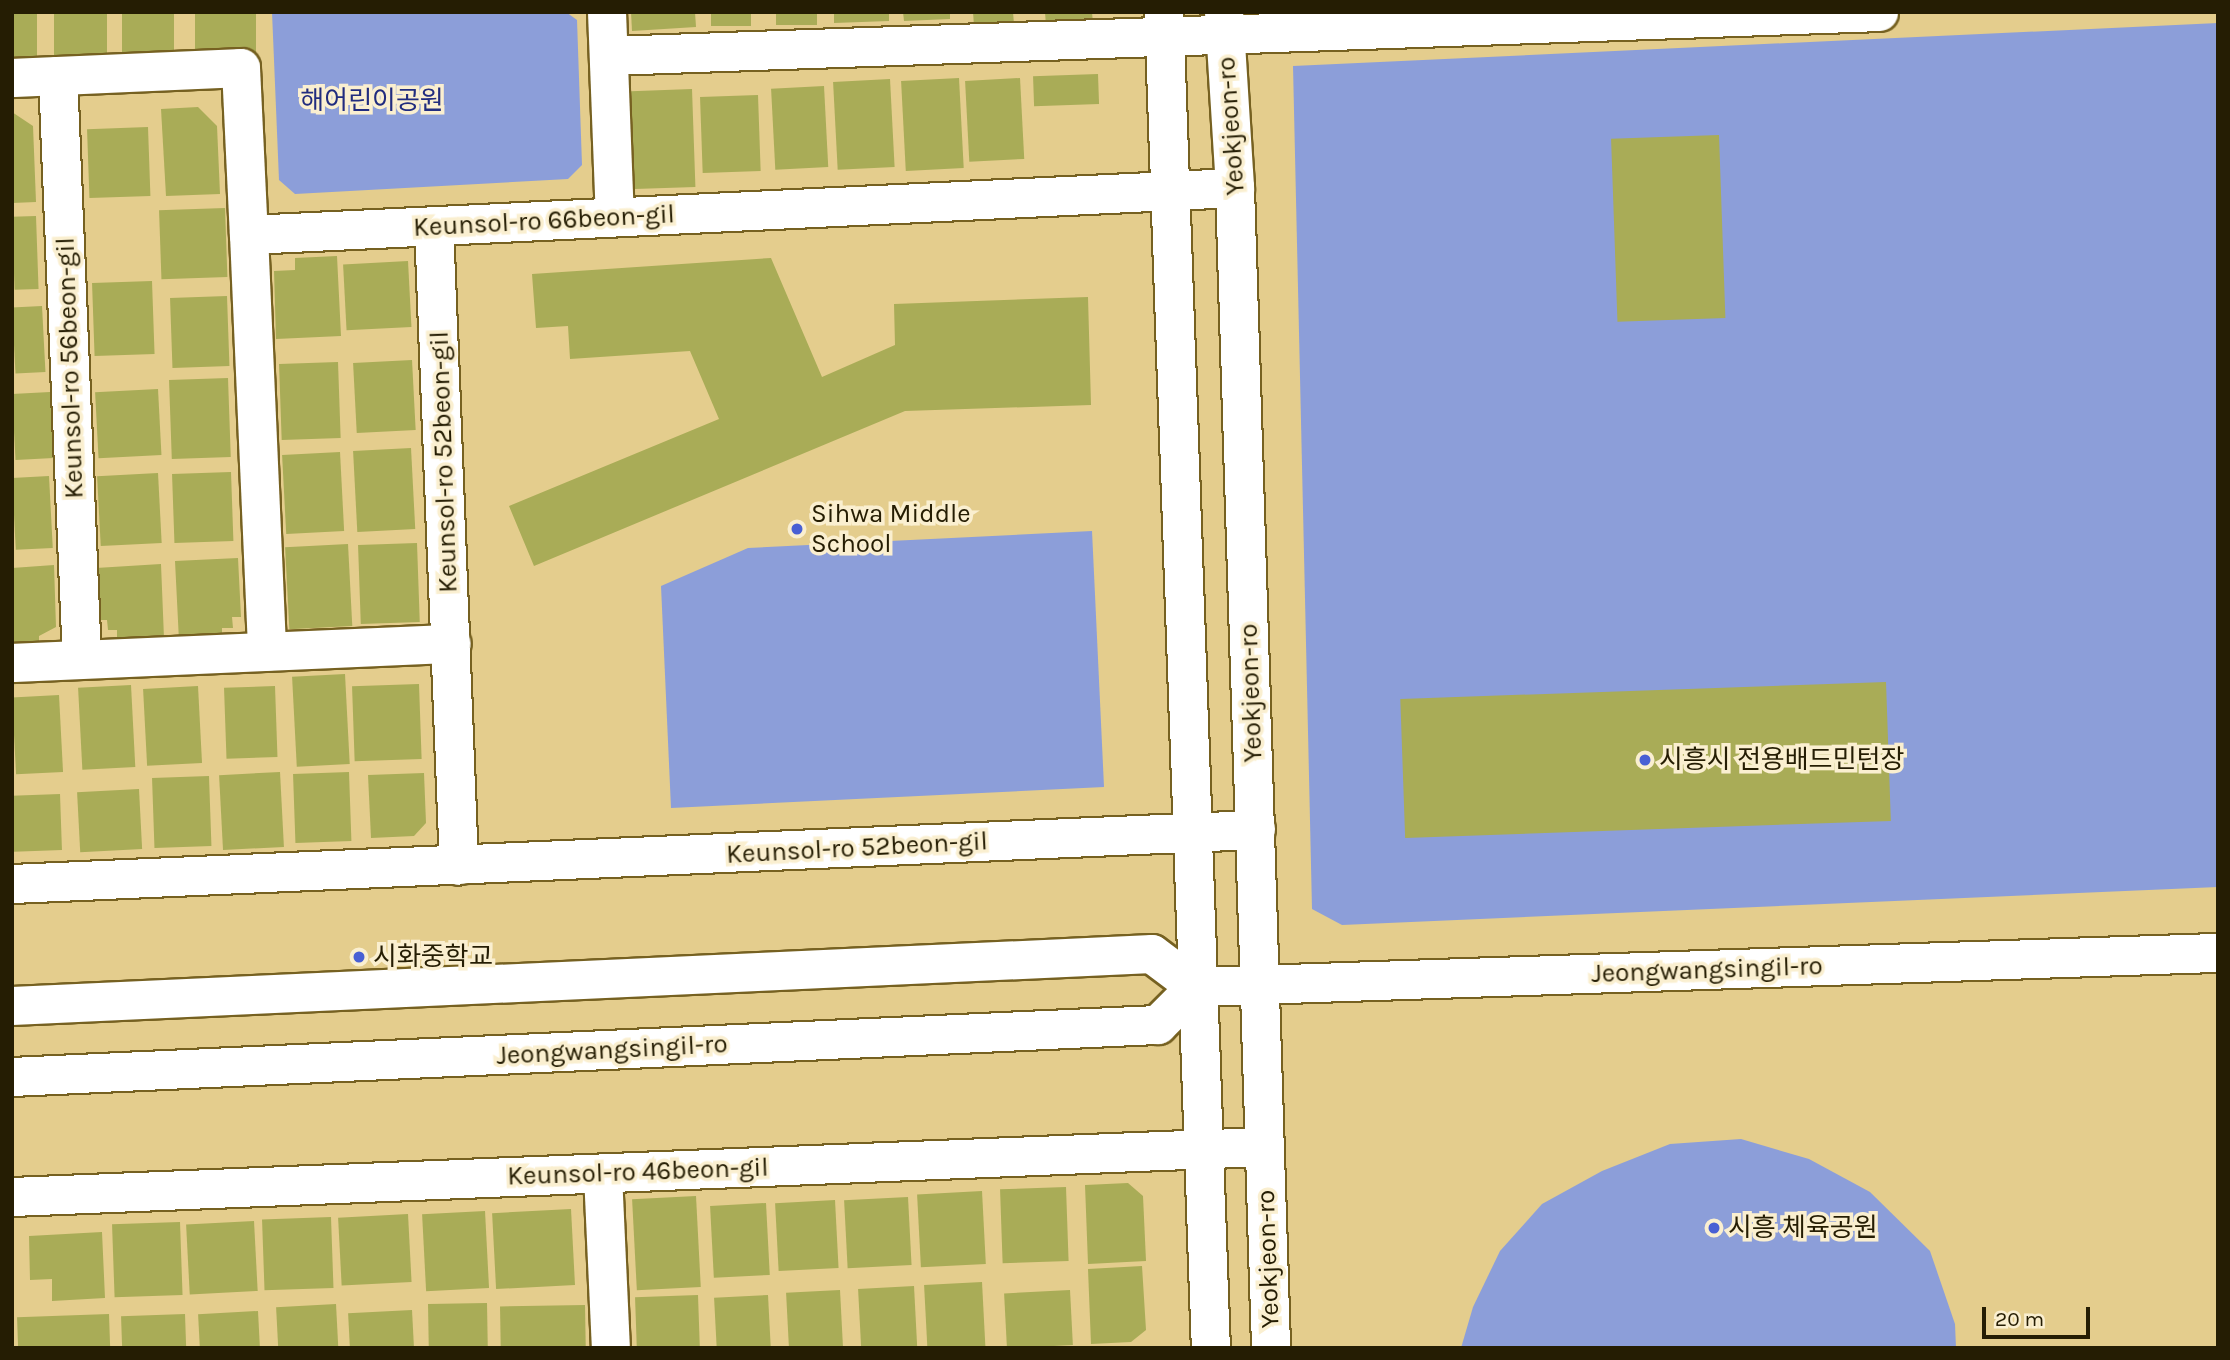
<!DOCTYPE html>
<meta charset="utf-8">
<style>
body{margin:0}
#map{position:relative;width:2230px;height:1360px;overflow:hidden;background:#e4cd8d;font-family:Karla,"Noto Sans KR",sans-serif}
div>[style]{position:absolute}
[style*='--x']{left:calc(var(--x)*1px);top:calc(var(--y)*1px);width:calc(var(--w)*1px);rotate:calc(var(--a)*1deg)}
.green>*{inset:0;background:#8c9ed9}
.building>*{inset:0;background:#a9ac57;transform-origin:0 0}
.roads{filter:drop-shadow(2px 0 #766121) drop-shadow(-2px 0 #766121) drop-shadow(0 2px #766121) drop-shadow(0 -2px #766121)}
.minor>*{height:38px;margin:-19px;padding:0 19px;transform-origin:19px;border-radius:19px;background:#fff}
.dots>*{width:19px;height:19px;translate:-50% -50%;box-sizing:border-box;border:4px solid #faefd0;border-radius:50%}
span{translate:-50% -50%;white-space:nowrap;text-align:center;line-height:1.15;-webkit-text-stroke:7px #faefd0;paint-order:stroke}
.park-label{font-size:26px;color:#212c7f}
.street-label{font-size:26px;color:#251d03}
.poi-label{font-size:26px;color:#251d03}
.left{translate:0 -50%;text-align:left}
.frame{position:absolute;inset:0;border:14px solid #251d03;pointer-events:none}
.scale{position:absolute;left:1982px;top:1307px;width:108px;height:32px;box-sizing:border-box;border:4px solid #251d03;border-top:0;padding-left:9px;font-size:21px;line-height:24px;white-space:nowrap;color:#251d03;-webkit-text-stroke:5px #faefd0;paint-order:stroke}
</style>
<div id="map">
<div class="green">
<div style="clip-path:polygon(272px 12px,566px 12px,577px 20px,582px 165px,568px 179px,295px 194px,279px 180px)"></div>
<div style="clip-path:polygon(2218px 23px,2218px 887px,1342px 925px,1312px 909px,1293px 66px)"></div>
<div style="clip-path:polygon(1092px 531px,1104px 787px,671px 808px,661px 586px,748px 548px)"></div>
<div style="clip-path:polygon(1741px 1139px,1809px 1159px,1870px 1192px,1930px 1251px,1955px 1324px,1956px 1348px,1461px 1348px,1473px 1307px,1500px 1251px,1542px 1204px,1602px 1171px,1670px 1144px)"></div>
</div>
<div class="building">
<div style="left:12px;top:12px;width:25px;height:47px"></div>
<div style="left:54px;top:12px;width:53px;height:46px"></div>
<div style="left:122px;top:12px;width:52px;height:47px"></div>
<div style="left:195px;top:12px;width:61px;height:40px"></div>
<div style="clip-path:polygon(631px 12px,695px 12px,696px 27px,632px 31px)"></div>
<div style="left:711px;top:12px;width:40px;height:14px"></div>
<div style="left:776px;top:12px;width:41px;height:13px"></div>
<div style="clip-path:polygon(834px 12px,889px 12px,889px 21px,834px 23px)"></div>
<div style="clip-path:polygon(903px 12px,950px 12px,950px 19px,904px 21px)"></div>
<div style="clip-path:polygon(973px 12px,1013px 12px,1014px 24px,974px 26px)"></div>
<div style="clip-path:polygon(1045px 12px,1092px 12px,1093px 24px,1046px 26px)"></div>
<div style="left:1098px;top:74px;width:30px;height:65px;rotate:88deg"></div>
<div style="left:959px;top:78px;width:90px;height:58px;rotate:87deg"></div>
<div style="left:1020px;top:78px;width:81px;height:55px;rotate:87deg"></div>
<div style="left:890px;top:79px;width:88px;height:57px;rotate:87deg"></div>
<div style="left:824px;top:86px;width:81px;height:53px;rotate:87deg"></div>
<div style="left:692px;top:89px;width:98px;height:61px;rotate:88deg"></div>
<div style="left:758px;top:95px;width:76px;height:58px;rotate:88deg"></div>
<div style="clip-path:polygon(198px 107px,217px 126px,220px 194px,166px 196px,161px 109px)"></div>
<div style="clip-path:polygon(12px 112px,33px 126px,36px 202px,12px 203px)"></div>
<div style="left:148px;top:127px;width:69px;height:61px;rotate:88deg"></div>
<div style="left:1719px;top:135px;width:183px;height:108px;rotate:88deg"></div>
<div style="left:225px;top:208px;width:69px;height:66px;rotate:88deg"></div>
<div style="left:36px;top:216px;width:73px;height:24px;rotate:88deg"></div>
<div style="clip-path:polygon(337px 256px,341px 336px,276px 339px,274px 271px,295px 270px,295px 258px)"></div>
<div style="clip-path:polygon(771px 258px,822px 377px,895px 345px,894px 304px,1088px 297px,1091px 405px,905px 411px,534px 566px,509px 506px,719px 419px,690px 351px,570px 359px,568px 326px,536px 328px,532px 274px)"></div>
<div style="left:408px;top:261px;width:66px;height:65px;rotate:87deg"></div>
<div style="left:152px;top:281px;width:73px;height:60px;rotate:88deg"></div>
<div style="left:227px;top:296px;width:70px;height:57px;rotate:88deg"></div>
<div style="left:42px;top:306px;width:66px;height:30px;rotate:87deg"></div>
<div style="left:412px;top:360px;width:70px;height:59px;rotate:87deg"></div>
<div style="left:338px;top:362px;width:76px;height:59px;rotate:88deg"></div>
<div style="left:228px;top:378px;width:79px;height:59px;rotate:88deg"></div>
<div style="left:158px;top:389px;width:66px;height:63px;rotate:87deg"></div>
<div style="left:50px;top:392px;width:66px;height:38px;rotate:87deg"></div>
<div style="left:411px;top:448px;width:81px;height:58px;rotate:87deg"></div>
<div style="left:340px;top:452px;width:79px;height:58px;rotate:87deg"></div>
<div style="left:231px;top:472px;width:69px;height:59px;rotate:88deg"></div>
<div style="left:158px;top:473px;width:70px;height:61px;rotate:87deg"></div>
<div style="left:49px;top:476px;width:72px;height:37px;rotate:87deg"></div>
<div style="left:417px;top:543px;width:79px;height:59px;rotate:88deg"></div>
<div style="left:348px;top:544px;width:82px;height:63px;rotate:87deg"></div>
<div style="clip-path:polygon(238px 558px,241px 617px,232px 617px,233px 628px,222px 628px,222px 639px,179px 641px,175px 561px)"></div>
<div style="clip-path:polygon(161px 564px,164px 638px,117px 640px,117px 630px,108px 630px,107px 620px,99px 620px,96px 568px)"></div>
<div style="clip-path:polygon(54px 565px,56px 627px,39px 636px,39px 644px,12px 646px,12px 568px)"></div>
<div style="left:345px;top:674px;width:90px;height:53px;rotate:87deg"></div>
<div style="left:1886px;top:682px;width:139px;height:486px;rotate:88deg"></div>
<div style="left:419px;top:684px;width:75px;height:67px;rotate:88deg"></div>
<div style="left:131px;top:685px;width:82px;height:53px;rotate:87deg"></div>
<div style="left:198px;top:686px;width:77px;height:55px;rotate:87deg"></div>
<div style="left:275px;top:686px;width:71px;height:51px;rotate:88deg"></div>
<div style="left:59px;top:695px;width:77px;height:47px;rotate:87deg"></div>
<div style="left:280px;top:772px;width:75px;height:61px;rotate:87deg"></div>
<div style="left:349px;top:772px;width:69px;height:56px;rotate:88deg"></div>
<div style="clip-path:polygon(424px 773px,426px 823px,414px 836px,371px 838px,368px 775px)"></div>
<div style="left:209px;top:776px;width:70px;height:57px;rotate:88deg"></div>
<div style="left:139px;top:789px;width:60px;height:62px;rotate:87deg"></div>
<div style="left:60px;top:794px;width:56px;height:48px;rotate:88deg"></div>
<div style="clip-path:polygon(1128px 1183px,1143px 1196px,1146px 1261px,1088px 1264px,1085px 1185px)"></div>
<div style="left:1066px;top:1187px;width:74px;height:66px;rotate:88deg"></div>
<div style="left:982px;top:1191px;width:73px;height:65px;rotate:87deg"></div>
<div style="left:696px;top:1196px;width:91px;height:64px;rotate:87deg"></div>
<div style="left:908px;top:1197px;width:68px;height:64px;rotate:87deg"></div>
<div style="left:835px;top:1200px;width:68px;height:60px;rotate:87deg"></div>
<div style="left:766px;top:1203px;width:72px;height:56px;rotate:87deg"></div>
<div style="left:571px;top:1209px;width:76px;height:79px;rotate:87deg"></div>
<div style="left:485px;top:1211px;width:77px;height:63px;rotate:87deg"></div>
<div style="left:408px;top:1214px;width:68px;height:70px;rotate:87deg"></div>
<div style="left:331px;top:1217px;width:71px;height:69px;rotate:88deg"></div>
<div style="left:254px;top:1221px;width:70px;height:68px;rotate:87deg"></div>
<div style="left:180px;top:1222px;width:73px;height:68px;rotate:88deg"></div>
<div style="clip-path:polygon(102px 1232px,105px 1298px,52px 1301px,52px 1279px,30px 1280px,29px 1236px)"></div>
<div style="clip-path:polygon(1142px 1266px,1146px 1330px,1131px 1342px,1091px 1344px,1088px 1269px)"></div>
<div style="left:982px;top:1282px;width:66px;height:58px;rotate:87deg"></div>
<div style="left:914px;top:1286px;width:62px;height:56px;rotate:87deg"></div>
<div style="left:840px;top:1290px;width:58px;height:54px;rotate:87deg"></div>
<div style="left:1070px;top:1290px;width:55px;height:66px;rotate:87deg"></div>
<div style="left:698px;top:1295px;width:53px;height:63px;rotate:88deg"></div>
<div style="left:768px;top:1295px;width:53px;height:54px;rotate:87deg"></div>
<div style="left:487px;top:1303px;width:45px;height:59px;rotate:89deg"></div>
<div style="left:336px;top:1304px;width:44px;height:60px;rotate:87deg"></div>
<div style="left:585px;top:1305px;width:43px;height:85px;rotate:89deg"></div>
<div style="left:412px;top:1310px;width:38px;height:64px;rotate:87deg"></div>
<div style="left:258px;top:1311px;width:37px;height:60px;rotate:87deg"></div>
<div style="left:109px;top:1314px;width:34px;height:92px;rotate:88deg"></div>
<div style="left:185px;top:1314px;width:34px;height:64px;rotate:88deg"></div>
</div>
<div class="roads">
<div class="minor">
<div style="--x:607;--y:12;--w:205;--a:87.8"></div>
<div style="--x:1164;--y:12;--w:1337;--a:87.99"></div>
<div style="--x:1224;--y:12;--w:176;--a:86.4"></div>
<div style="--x:1235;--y:188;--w:1161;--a:88.22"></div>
<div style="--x:609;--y:56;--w:1271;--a:-1.98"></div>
<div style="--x:58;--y:76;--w:584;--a:87.65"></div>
<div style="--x:12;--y:78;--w:229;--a:-2.5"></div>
<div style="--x:241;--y:68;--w:167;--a:87.3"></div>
<div style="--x:249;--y:235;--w:987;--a:-2.73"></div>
<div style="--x:434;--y:226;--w:640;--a:87.76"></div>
<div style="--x:249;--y:235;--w:417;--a:87.5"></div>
<div style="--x:12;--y:663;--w:440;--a:-2.5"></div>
<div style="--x:12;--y:884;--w:1245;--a:-2.49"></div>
<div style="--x:12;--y:1006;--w:1141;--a:-2.61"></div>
<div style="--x:1152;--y:954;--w:55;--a:36.9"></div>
<div style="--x:1196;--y:987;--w:1023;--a:-1.91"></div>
<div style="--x:12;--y:1077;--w:1147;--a:-2.6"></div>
<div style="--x:1158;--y:1025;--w:54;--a:-45"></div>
<div style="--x:603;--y:1174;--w:174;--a:87.4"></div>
<div style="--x:12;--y:1197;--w:1254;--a:-2.29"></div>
</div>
</div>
<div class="dots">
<div style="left:797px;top:529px;background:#4960d4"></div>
<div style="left:1645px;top:760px;background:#4960d4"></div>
<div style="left:359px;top:957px;background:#4960d4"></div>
<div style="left:1714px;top:1228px;background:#4960d4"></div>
</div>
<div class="park-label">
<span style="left:372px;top:101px">해어린이공원</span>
</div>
<div class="street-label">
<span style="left:1231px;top:126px;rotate:-94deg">Yeokjeon-ro</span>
<span style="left:544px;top:221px;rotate:-3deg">Keunsol-ro 66beon-gil</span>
<span style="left:70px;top:368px;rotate:-92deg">Keunsol-ro 56beon-gil</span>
<span style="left:444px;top:462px;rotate:-92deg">Keunsol-ro 52beon-gil</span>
<span style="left:1251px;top:693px;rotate:-92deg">Yeokjeon-ro</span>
<span style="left:857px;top:848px;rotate:-3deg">Keunsol-ro 52beon-gil</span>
<span style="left:1707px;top:970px;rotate:-2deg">Jeongwangsingil-ro</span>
<span style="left:612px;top:1050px;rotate:-3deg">Jeongwangsingil-ro</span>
<span style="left:638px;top:1172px;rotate:-2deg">Keunsol-ro 46beon-gil</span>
<span style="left:1268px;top:1259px;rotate:-92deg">Yeokjeon-ro</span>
</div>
<div class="poi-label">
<span class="left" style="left:811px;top:529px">Sihwa Middle<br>School</span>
<span class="left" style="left:1659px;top:760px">시흥시 전용배드민턴장</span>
<span class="left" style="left:373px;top:957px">시화중학교</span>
<span class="left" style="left:1728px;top:1228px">시흥 체육공원</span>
</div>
<div class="frame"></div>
<div class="scale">20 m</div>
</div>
